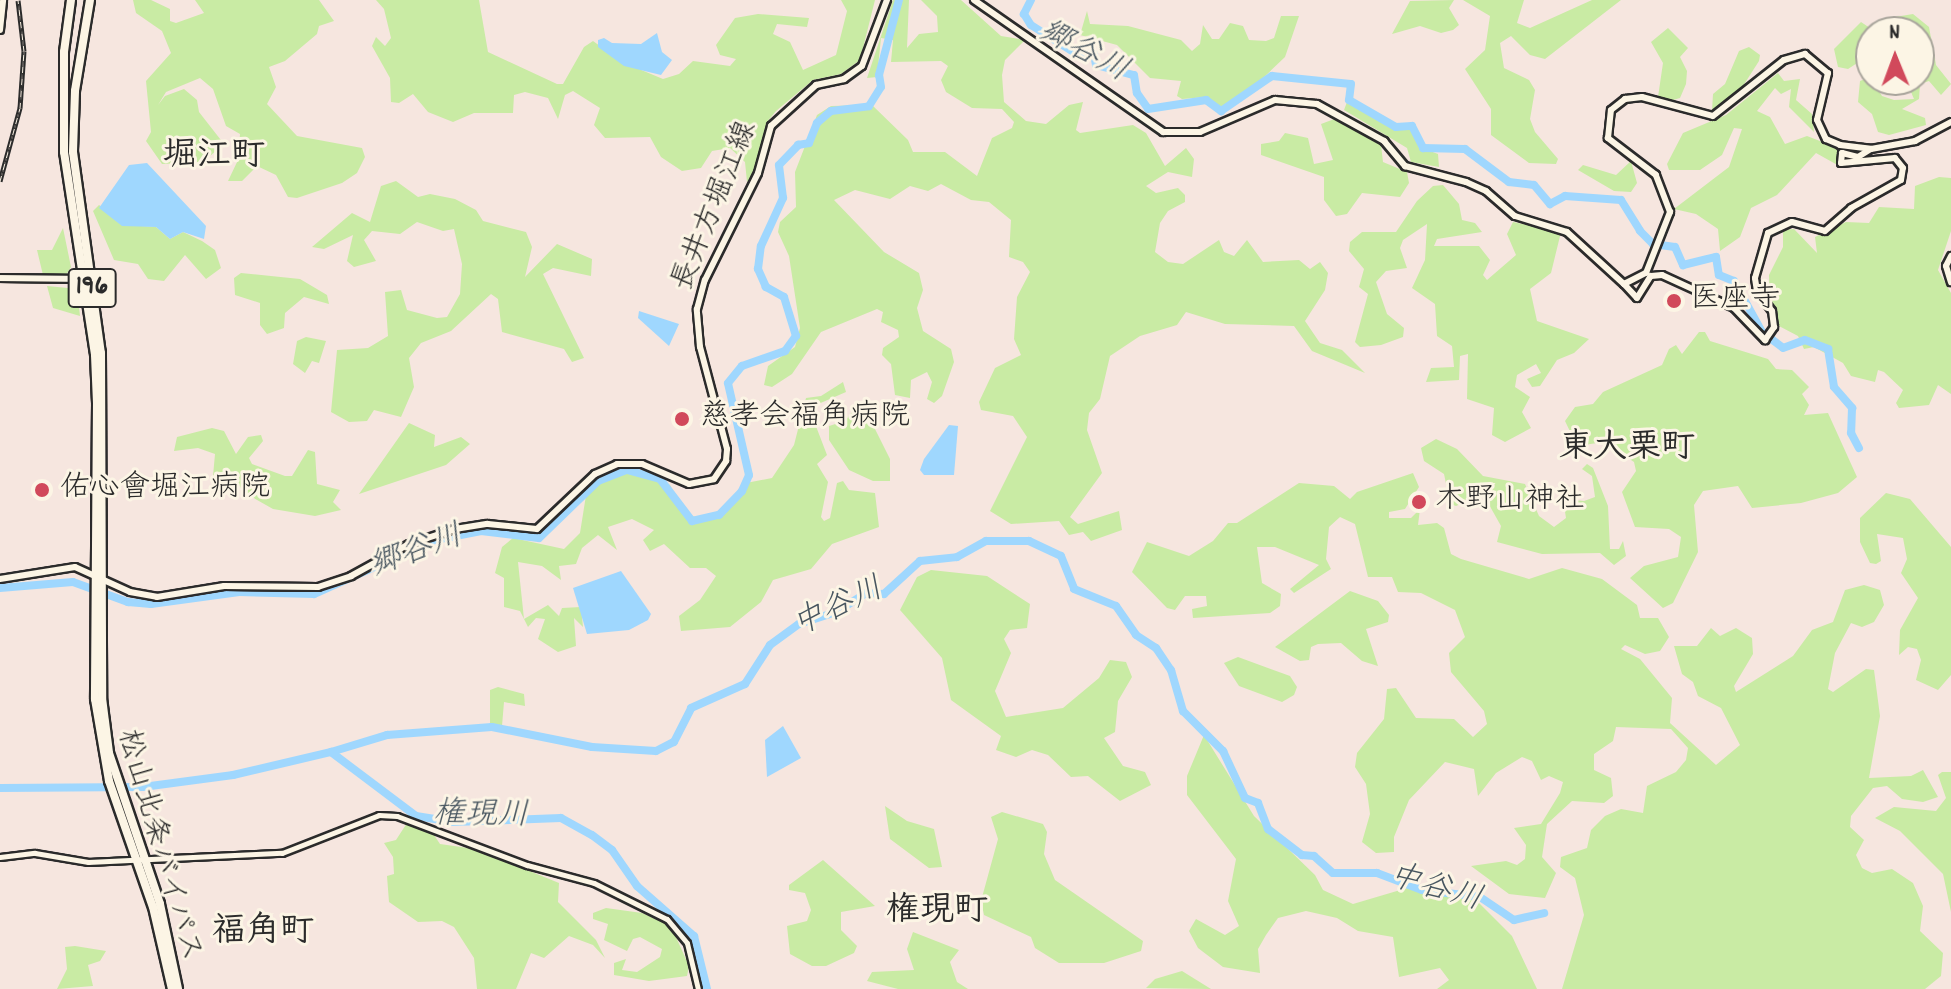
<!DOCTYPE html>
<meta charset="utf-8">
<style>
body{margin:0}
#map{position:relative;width:1951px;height:989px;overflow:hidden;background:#f6e6df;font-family:Dekko,"Klee One",sans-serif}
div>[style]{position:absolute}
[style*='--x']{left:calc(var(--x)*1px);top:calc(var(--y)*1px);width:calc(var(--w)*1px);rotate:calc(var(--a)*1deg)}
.green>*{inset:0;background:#c9eba4}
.water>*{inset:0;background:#9fd7fe}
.river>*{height:8px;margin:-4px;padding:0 4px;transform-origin:4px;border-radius:4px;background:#9fd7fe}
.roads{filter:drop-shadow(2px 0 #2b2b2b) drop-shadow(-2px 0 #2b2b2b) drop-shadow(0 2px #2b2b2b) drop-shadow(0 -2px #2b2b2b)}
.tertiary>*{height:5px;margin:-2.5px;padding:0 2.5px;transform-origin:2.5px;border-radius:2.5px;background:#fcf5e5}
.secondary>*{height:6px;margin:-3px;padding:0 3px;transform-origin:3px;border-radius:3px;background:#fcf5e5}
.trunk>*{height:8px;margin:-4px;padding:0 4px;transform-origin:4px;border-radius:4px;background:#fcf5e5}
.rail>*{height:5px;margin-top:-2.5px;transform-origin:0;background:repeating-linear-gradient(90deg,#fcf5e5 0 6px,#2b2b2b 0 12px);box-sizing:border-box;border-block:2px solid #2b2b2b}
.dots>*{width:22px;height:22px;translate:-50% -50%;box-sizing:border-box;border:4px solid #fcf5e5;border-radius:50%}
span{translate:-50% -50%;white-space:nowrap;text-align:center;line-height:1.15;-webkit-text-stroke:6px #fcf5e5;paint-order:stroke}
.shield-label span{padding:2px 6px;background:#fcf5e5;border:2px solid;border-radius:6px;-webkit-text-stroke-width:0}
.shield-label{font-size:28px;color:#2b2b2b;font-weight:700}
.street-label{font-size:30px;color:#2b2b2b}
.poi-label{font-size:30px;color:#2b2b2b}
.left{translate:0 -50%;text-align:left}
.water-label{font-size:32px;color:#485660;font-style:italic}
.quarter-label{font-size:34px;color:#2b2b2b;font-weight:700}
.north{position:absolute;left:1855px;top:16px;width:80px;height:80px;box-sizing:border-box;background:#fcf5e5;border:2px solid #a8a49b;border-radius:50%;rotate:359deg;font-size:22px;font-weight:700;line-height:32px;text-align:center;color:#2b2b2b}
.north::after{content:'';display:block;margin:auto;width:28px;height:36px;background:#d1495b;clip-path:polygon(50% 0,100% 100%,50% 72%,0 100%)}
</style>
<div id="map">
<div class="green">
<div style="clip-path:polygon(133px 0,151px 0,170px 9px,170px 21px,176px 23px,204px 13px,195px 0,319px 0,334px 21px,319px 26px,317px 34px,285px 61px,269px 67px,276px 87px,267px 104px,297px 136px,362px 148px,365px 157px,357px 173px,342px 183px,297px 198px,288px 197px,276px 175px,257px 166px,242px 181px,228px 181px,238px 160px,240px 134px,226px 126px,213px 89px,200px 78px,166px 92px,158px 105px,165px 96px,184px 89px,197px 100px,199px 112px,224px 144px,203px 162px,162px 164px,146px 141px,151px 132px,146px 81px,171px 53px,162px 31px,136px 13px)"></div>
<div style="clip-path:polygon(376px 0,479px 0,488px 52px,557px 84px,563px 84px,584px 47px,593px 41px,622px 62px,663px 79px,679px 74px,693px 61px,730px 66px,736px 59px,720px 55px,716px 45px,735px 18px,758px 14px,809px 18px,807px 27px,777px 24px,773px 34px,790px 42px,803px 70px,836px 55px,847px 11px,841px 0,875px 0,860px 60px,841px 74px,813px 80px,776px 111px,767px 122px,755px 171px,747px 182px,745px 162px,730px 148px,712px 151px,701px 168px,682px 171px,661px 157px,650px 137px,605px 138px,594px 125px,600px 108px,573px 91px,565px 95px,558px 119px,548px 98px,525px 92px,514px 95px,513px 113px,474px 113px,453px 122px,428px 112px,413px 94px,399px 103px,391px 102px,390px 78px,372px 46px,376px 37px,385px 46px,391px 38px,384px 9px)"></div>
<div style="clip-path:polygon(893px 0,909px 0,907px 48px,919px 34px,938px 32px,937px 16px,921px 0,961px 0,1001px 36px,1025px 40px,1005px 60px,1002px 75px,1004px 102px,1026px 121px,1046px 124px,1069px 105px,1083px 102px,1076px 130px,1080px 133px,1133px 125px,1146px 133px,1165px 166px,1186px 148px,1194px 159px,1192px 177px,1168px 172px,1146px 186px,1156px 193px,1178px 188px,1185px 195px,1185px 202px,1168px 211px,1160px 223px,1155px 252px,1168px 262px,1183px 264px,1219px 240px,1224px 252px,1234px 256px,1247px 240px,1263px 262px,1299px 260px,1310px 269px,1320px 262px,1328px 273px,1325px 290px,1305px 321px,1320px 343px,1342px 350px,1365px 373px,1312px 351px,1294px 326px,1225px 324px,1186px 312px,1177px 325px,1140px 336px,1110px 356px,1100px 399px,1089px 413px,1087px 430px,1102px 473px,1070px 517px,1078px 524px,1119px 511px,1122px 530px,1091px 541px,1083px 532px,1069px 535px,1059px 521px,1011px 524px,990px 511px,1027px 437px,1013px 416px,981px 410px,979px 402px,995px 368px,1021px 355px,1014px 339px,1017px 297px,1030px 272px,1023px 262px,1009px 257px,1011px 220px,989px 202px,971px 200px,941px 184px,928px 191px,910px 186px,890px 199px,855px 190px,834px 200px,884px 252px,919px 273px,923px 290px,917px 308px,923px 331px,951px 349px,954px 362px,942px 396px,934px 403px,927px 399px,932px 382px,927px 372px,911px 380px,910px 398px,895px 395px,891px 364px,882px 355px,883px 348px,899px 337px,898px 330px,881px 322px,883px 312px,877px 309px,821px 332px,792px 374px,772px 387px,764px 385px,768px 366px,795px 347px,800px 328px,789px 256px,778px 232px,780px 222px,796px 207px,795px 172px,817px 115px,831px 106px,872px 105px,908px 140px,913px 152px,945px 152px,977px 176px,992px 138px,1012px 128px,1014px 122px,1002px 109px,972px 108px,946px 92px,941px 80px,948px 66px,941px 61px,891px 62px,893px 40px,881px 38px,877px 77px,867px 78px)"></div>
<div style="clip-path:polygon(1454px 0,1449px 8px,1459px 25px,1453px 30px,1441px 33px,1420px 26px,1392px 34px,1410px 1px)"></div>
<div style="clip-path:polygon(1463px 0,1524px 0,1517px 23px,1530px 28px,1592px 0,1621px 0,1545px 59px,1530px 55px,1511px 36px,1500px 43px,1504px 68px,1529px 80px,1535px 90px,1530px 119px,1535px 132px,1558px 159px,1556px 164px,1529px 163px,1491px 135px,1491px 109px,1465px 69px,1485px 50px,1490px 16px)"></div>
<div style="clip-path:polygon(1087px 11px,1090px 24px,1128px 26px,1181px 40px,1192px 51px,1200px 44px,1203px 25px,1212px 39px,1219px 39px,1230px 23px,1243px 26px,1249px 40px,1266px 41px,1274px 38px,1281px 16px,1299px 16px,1285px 57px,1238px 102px,1220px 107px,1206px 97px,1182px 99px,1177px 96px,1181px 81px,1150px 78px,1117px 45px,1080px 35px)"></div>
<div style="clip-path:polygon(1913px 14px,1929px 27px,1936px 65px,1951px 84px,1941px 95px,1929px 81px,1920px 84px,1919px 99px,1902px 109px,1925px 118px,1926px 125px,1889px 135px,1878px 132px,1872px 114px,1858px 102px,1860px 81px,1870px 77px,1882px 96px,1894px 100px,1914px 99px,1911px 92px,1888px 80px,1919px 80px,1919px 32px,1881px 32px,1883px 19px)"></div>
<div style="clip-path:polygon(1861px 22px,1876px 32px,1871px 32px,1871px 54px,1848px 69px,1838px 67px,1834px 49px)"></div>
<div style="clip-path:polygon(1668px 28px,1688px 48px,1680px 57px,1687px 71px,1686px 84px,1680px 98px,1673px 100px,1658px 97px,1663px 63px,1651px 42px)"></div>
<div style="clip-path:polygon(1749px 47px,1760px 55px,1759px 61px,1743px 86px,1712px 111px,1713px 94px,1725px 84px,1739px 51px)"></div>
<div style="clip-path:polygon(1778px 73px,1784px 81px,1800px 79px,1796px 100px,1812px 114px,1814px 132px,1789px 107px,1791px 89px,1781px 94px,1775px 88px,1757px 111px,1770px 117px,1785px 144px,1807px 136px,1838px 148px,1841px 167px,1816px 153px,1777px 195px,1751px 208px,1740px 237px,1720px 251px,1718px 229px,1696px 214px,1674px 209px,1729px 167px,1742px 129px,1734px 128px,1722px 155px,1700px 170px,1669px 170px,1667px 164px,1683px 133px,1726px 115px)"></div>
<div style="clip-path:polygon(1347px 102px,1396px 128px,1412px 127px,1422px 148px,1438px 154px,1439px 167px,1411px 162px,1407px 148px,1344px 110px)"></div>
<div style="clip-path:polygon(1337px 118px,1381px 145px,1383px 162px,1407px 172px,1409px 183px,1400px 197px,1362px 193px,1347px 214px,1336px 216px,1324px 200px,1324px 177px,1261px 155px,1261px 144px,1279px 141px,1285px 133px,1308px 138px,1314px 164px,1333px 160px,1321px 124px)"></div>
<div style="clip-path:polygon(1631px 161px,1637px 183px,1631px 192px,1614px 191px,1578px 170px,1583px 165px,1616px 175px)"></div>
<div style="clip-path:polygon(1939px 177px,1951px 178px,1951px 231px,1938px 270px,1951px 293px,1951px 394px,1938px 385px,1929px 405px,1899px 408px,1896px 403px,1903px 390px,1884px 372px,1878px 370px,1875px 382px,1851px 376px,1843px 363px,1814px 347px,1804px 349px,1798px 336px,1777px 325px,1770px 312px,1769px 275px,1783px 247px,1783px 230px,1794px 229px,1817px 253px,1815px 237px,1846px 222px,1869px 223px,1879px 207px,1914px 209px,1915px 186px)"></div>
<div style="clip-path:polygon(396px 181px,418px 197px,430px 194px,455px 199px,476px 210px,483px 221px,526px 232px,532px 247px,525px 277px,557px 244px,592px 259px,591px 276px,553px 268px,543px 274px,584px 358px,572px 362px,564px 349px,502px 332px,498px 299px,491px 294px,451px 331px,421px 343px,409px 358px,414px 387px,401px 417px,374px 410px,367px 421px,349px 422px,331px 412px,337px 350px,368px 348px,388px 336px,385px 292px,401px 290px,407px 310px,437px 318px,447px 317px,460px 294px,462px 264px,454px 229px,443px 231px,417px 222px,400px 234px,372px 231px,364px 240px,376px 261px,354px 267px,347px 261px,353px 235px,324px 249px,312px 247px,352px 213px,370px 222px,381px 186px)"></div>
<div style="clip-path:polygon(1443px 185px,1459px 204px,1462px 220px,1475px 223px,1482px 232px,1437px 239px,1434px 246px,1479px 246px,1490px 260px,1483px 275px,1487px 280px,1516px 255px,1507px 234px,1513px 222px,1561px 232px,1551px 273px,1530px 289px,1537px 321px,1589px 339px,1574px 353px,1557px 360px,1540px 386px,1532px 387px,1527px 379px,1541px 373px,1536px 364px,1517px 375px,1515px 387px,1530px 397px,1522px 412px,1531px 428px,1505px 442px,1492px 435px,1494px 408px,1467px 399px,1468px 354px,1460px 356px,1459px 380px,1426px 382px,1431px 368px,1454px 367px,1452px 346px,1437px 336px,1435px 304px,1412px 288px,1425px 260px,1427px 224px,1403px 240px,1400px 248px,1407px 268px,1386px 271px,1376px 282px,1387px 314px,1404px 328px,1403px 337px,1381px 345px,1360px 347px,1355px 342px,1368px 294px,1359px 287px,1364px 269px,1349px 251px,1350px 242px,1362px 232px,1396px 232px,1417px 201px,1433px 186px)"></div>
<div style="clip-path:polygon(99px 205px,127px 225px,156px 227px,170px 239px,183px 232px,202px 241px,215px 250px,221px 268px,206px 279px,185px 255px,164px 281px,148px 279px,138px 264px,114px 260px,93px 211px)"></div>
<div style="clip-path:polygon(63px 228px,71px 267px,66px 275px,43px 275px,37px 250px,52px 250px)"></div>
<div style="clip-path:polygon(241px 273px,300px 279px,327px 295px,329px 304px,304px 297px,285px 313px,284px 328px,267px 334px,260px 325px,260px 303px,235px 295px,234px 278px)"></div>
<div style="clip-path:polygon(47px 286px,68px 288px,78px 298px,80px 316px,53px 308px)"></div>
<div style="clip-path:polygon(1699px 332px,1705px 332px,1710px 341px,1768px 359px,1776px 369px,1792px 370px,1809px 387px,1802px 394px,1809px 405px,1804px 415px,1828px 413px,1857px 477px,1838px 493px,1801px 503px,1752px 508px,1738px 486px,1703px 491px,1694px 505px,1698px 552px,1673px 603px,1663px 608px,1630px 578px,1644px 566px,1678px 557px,1681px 537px,1669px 529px,1635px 527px,1622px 492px,1636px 471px,1634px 462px,1604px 442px,1577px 446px,1565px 421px,1575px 407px,1593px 404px,1603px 392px,1662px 365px,1669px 349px,1676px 345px,1682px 354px)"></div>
<div style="clip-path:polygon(306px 337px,326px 341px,319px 363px,312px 361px,305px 373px,293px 364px,297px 341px)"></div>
<div style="clip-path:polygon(843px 382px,846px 392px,809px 408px,827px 455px,817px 464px,828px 482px,821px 517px,824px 521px,830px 518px,837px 483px,843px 481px,849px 490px,875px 493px,879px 527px,832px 544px,811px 569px,773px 580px,761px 602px,730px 627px,681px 631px,679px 616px,700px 600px,716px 576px,706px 568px,690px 568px,664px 544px,650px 551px,643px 540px,654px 530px,632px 519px,608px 527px,617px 550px,598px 535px,582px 548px,576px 564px,559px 566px,561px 580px,542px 566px,518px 562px,524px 619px,548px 605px,559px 616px,562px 608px,581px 607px,583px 627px,574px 618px,576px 646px,558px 652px,538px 639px,545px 619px,536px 618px,528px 627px,520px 611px,504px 607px,504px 578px,495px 573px,502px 547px,513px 538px,564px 549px,580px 533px,587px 489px,604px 476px,629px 469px,659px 477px,670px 485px,685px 515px,708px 519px,726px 508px,746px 483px,772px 478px,794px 445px,806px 398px,821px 396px)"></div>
<div style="clip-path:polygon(861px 401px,890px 459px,890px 481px,873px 481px,849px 470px,829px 440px,829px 426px,845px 421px)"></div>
<div style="clip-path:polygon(409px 423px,435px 435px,434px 447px,461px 437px,470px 444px,446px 465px,359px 494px)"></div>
<div style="clip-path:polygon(212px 428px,224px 431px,236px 454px,248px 437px,261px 435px,263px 441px,249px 458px,252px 464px,285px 476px,292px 476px,308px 450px,315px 452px,317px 484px,340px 490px,333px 502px,341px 510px,315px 516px,273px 509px,243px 492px,236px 479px,213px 476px,215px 454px,198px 448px,174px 451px,177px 437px)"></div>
<div style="clip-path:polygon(1436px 439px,1457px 449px,1483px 476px,1525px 484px,1539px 516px,1554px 527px,1566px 518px,1563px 499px,1584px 501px,1595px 497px,1592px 476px,1582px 469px,1587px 464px,1593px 468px,1608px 506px,1610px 549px,1619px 549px,1623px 541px,1626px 556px,1614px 565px,1600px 553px,1542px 554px,1497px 542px,1501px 526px,1483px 494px,1456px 506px,1443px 501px,1448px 493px,1444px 474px,1424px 461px,1421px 448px)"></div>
<div style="clip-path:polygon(1413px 473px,1419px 487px,1405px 509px,1389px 512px,1389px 518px,1411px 518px,1420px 509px,1418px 525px,1437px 523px,1444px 528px,1451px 554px,1461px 559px,1529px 579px,1562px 568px,1602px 579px,1637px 605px,1640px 618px,1658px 618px,1669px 637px,1660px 651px,1645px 654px,1625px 645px,1621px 649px,1640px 659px,1672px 698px,1670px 723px,1716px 765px,1740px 745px,1721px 708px,1698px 696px,1693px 682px,1682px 674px,1674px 646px,1697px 646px,1711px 628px,1720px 636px,1736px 628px,1752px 638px,1753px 654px,1734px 686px,1736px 692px,1793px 656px,1812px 630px,1833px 622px,1845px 590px,1864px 585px,1880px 590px,1884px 605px,1874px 622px,1862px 627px,1851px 623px,1835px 653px,1828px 689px,1833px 692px,1866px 669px,1874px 670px,1880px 716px,1869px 778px,1911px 776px,1923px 770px,1938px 797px,1923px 802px,1902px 799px,1887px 786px,1873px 788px,1851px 816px,1850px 827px,1864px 840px,1856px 855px,1862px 868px,1872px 873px,1892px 869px,1913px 883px,1923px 906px,1920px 931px,1943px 953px,1941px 976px,1925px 989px,1562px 989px,1584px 915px,1575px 878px,1560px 867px,1561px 857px,1587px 848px,1591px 830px,1605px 816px,1621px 809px,1643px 813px,1647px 786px,1676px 772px,1686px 760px,1688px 748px,1671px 729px,1616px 727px,1613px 741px,1594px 754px,1594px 770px,1611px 778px,1613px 796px,1604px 803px,1572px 801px,1547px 824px,1542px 857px,1556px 873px,1545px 898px,1509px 894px,1471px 866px,1506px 861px,1517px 865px,1525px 859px,1526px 845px,1514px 828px,1541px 824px,1560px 793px,1563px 782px,1549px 776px,1541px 780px,1532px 761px,1522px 757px,1496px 773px,1478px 796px,1474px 769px,1445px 762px,1409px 800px,1394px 837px,1394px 852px,1376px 853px,1362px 842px,1370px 814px,1366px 784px,1355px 767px,1357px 753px,1384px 719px,1387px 689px,1396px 688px,1416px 718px,1454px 719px,1473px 737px,1487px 724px,1484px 711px,1451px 672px,1449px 653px,1465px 637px,1455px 610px,1421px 593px,1398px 592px,1392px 577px,1368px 577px,1355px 524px,1340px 517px,1329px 527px,1326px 559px,1331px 569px,1294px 593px,1290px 589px,1319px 565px,1275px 547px,1257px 547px,1262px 583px,1281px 594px,1280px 606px,1270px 613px,1193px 618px,1192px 609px,1207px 606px,1206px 596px,1185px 596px,1175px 610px,1167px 608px,1132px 572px,1147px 542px,1189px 556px,1213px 541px,1228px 523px,1237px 523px,1299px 483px,1334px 486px,1350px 499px,1357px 492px)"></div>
<div style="clip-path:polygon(1886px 493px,1910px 499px,1951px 547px,1951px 675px,1938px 690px,1916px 680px,1921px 660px,1917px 649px,1908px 647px,1899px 655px,1900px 630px,1918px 598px,1901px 573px,1907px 559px,1903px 538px,1877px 534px,1881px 561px,1876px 564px,1870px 563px,1860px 542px,1860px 518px)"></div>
<div style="clip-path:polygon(931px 570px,987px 576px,1030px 604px,1027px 628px,1010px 630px,1004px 639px,1011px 653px,995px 691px,1006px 717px,1063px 708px,1099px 678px,1110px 660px,1126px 662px,1132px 677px,1118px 701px,1115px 732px,1104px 738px,1123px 766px,1145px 772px,1151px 785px,1120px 801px,1088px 776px,1071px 777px,1048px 755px,1032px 750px,1016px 757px,996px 750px,1001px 736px,951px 700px,942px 658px,900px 610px,917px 577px)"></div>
<div style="clip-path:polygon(1350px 591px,1378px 601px,1389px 615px,1388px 622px,1366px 629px,1378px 666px,1362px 661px,1341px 643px,1318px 644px,1311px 647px,1309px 660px,1300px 661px,1275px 647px)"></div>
<div style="clip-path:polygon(1238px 657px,1290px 676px,1297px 687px,1294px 695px,1282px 702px,1239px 686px,1224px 663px)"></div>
<div style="clip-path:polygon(498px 687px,524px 694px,525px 706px,504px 702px,502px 726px,490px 724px,490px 690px)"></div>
<div style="clip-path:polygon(1204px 735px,1254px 816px,1315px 875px,1323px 890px,1353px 904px,1407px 888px,1475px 899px,1512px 936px,1537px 989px,1437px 989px,1449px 980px,1440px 968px,1399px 977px,1393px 937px,1358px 931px,1337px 918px,1306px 911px,1278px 918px,1266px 935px,1258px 949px,1260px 973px,1223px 967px,1198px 948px,1189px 931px,1196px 919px,1225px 935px,1239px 926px,1228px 901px,1236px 859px,1187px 795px,1187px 776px)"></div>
<div style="clip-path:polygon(1942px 772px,1951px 772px,1951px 912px,1943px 874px,1900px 831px,1875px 818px,1894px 807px,1936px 811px,1946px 798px,1938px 775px)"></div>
<div style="clip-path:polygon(885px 806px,907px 821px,934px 829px,942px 867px,929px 868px,890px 839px)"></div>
<div style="clip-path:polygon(1002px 812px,1043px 824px,1047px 832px,1044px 854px,1055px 880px,1143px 941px,1141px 951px,1104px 963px,1059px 963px,1035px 948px,1031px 937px,984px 915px,981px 901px,998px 839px,991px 817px)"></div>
<div style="clip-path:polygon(407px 823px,434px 835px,440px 844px,475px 849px,559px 883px,558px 902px,596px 940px,605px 958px,593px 945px,569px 936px,544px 958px,531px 953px,516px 989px,477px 989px,474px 958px,454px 927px,442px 921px,418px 922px,389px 902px,387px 876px,394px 874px,393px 857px,384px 843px,396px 840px)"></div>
<div style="clip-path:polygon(823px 860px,875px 906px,841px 912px,841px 930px,857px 946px,854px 953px,826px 966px,812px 966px,790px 954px,787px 926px,807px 921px,811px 910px,805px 893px,789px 890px,789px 885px)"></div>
<div style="clip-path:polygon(606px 908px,642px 913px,671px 926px,689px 966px,687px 976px,649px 981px,614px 975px,614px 963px,626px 959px,622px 970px,637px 972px,660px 957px,662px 949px,640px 937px,633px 939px,627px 951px,604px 940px,608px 924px,593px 919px,593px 913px)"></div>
<div style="clip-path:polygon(913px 932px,959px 950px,950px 962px,957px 982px,968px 989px,898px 989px,867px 981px,872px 972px,914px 970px,907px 949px)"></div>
<div style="clip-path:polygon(75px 946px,106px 951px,100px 961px,88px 965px,93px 986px,57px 989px,67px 969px,65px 947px)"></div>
<div style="clip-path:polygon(1182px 971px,1211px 989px,1146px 988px,1155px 979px)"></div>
</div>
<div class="water">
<div style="clip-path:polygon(657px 33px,662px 52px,672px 60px,661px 75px,624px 66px,598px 47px,598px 40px,604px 38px,612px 43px,641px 44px)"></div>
<div style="clip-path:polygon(147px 163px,206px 226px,204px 239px,183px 232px,170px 239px,156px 227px,122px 226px,99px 208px,129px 165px)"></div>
<div style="clip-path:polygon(639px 311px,679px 324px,669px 346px,638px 318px)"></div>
<div style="clip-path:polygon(949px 425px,958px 426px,954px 475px,924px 475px,920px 470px,924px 459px)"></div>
<div style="clip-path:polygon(621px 571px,651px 614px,648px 620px,629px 630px,587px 634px,573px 588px)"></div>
<div style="clip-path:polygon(783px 726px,801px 758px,767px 777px,765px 740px)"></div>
</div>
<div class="river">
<div style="--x:1031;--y:0;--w:16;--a:117"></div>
<div style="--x:1024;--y:14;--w:13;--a:58"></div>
<div style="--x:1031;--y:25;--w:52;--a:32.5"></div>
<div style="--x:1075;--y:53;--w:19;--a:3"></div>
<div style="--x:1094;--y:54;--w:11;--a:80"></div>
<div style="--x:1096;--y:65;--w:39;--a:15"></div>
<div style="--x:1134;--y:75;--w:18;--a:81"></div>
<div style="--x:1137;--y:93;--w:19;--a:55"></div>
<div style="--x:1148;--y:109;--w:59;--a:-8.8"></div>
<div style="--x:1206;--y:100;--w:19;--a:36"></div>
<div style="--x:1221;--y:111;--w:62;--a:-34.5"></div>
<div style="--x:1272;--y:76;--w:79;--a:5.8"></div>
<div style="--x:1351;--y:84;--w:16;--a:97"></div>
<div style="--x:1349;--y:100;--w:54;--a:29.9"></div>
<div style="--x:1396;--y:127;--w:16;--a:-4"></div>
<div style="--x:1412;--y:126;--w:25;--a:63"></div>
<div style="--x:1423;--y:148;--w:42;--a:1.4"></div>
<div style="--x:1465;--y:149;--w:55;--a:36.9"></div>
<div style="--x:1509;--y:182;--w:25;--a:7"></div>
<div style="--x:1534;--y:185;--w:25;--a:50"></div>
<div style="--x:1550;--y:204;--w:17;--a:-28"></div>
<div style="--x:1565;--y:196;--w:56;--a:4.1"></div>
<div style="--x:1621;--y:200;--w:36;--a:58"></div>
<div style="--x:1640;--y:231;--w:18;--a:45"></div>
<div style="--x:1653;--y:244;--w:22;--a:8"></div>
<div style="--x:1675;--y:247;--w:20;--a:66"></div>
<div style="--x:1683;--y:265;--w:34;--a:-14"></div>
<div style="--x:1716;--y:257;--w:18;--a:81"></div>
<div style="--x:1719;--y:275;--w:16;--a:22"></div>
<div style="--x:1734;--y:281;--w:58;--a:61.2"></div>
<div style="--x:1762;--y:332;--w:26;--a:37"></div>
<div style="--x:1783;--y:348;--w:23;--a:-20"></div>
<div style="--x:1805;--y:340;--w:25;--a:21"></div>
<div style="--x:1828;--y:349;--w:38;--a:81"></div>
<div style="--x:1834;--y:387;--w:28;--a:49"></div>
<div style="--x:1852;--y:408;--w:25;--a:92"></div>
<div style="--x:1851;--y:433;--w:17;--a:62"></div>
<div style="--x:0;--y:588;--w:73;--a:-4.7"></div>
<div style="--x:73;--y:582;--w:59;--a:20"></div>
<div style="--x:128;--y:602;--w:23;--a:5"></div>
<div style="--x:151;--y:604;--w:89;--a:-7.8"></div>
<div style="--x:239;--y:592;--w:75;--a:1.5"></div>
<div style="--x:314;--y:594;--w:133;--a:-24.1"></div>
<div style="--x:435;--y:540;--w:47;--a:-11.1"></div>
<div style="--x:481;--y:531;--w:58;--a:6.9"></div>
<div style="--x:539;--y:538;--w:82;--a:-44"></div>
<div style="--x:598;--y:481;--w:31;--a:-21"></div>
<div style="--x:627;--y:470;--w:34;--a:15"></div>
<div style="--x:660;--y:479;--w:53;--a:52.7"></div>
<div style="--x:692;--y:521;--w:28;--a:-13"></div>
<div style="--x:719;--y:515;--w:33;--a:-46"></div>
<div style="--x:742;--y:491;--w:17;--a:-66"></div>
<div style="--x:749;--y:475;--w:94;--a:-102.9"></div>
<div style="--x:728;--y:383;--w:22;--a:-51"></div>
<div style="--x:742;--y:366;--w:46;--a:-19.2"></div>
<div style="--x:785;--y:351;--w:19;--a:-54"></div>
<div style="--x:796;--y:336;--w:41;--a:-107.1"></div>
<div style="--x:784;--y:297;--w:21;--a:-151"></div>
<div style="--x:766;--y:287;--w:20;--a:-114"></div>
<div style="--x:758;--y:269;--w:23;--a:-83"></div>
<div style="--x:761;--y:246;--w:53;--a:-65.4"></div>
<div style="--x:783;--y:198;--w:33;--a:-97"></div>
<div style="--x:779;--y:165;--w:28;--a:-46"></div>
<div style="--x:798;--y:145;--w:11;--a:-10"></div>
<div style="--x:809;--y:143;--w:22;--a:-68"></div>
<div style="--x:817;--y:123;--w:18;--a:-41"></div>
<div style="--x:831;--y:111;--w:38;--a:-7"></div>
<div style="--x:869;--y:106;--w:22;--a:-58"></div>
<div style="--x:881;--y:87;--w:12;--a:-99"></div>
<div style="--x:879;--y:75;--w:78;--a:-75.1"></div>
<div style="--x:331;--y:752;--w:59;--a:-16.9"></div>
<div style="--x:387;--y:735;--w:105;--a:-4.4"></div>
<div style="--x:492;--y:727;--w:102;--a:11.3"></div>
<div style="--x:592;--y:747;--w:64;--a:3.6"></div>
<div style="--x:656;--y:751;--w:20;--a:-27"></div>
<div style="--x:674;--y:742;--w:38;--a:-63"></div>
<div style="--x:691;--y:708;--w:59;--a:-24"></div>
<div style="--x:745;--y:684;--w:46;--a:-57.3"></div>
<div style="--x:770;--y:645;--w:36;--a:-36"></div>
<div style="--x:799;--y:624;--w:39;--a:-18"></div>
<div style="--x:836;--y:612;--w:36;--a:-32"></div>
<div style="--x:866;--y:593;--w:18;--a:3"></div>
<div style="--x:884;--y:594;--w:49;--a:-42.5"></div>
<div style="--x:920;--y:561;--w:37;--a:-6"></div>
<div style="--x:957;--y:557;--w:33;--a:-29"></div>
<div style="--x:986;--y:541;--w:43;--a:0"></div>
<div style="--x:1029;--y:541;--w:35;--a:25"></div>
<div style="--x:1061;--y:556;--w:35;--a:68"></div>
<div style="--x:1074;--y:589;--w:45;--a:22"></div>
<div style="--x:1116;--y:606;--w:35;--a:55"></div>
<div style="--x:1136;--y:635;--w:24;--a:33"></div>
<div style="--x:1156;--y:648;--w:27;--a:56"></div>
<div style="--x:1171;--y:670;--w:43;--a:73.7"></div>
<div style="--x:1183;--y:711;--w:57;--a:45"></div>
<div style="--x:1223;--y:751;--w:52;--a:64.9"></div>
<div style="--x:1245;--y:798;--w:14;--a:21"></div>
<div style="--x:1258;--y:803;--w:28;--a:69"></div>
<div style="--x:1268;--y:829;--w:43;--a:37.4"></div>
<div style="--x:1302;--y:855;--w:12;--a:5"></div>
<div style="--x:1314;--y:856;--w:25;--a:42"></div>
<div style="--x:1333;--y:873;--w:44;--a:0"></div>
<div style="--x:1377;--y:873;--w:48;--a:20.7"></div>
<div style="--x:1422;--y:890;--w:58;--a:6.9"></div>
<div style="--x:1480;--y:897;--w:41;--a:34.1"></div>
<div style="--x:1514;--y:920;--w:31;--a:-13"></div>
<div style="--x:0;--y:788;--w:143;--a:-0.4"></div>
<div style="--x:143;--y:787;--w:91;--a:-7.6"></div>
<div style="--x:233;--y:775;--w:101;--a:-13.2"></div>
<div style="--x:331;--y:752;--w:106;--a:37"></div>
<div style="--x:416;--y:816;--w:38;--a:9"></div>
<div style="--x:454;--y:822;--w:107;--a:-2.1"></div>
<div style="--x:561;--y:818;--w:35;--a:29"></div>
<div style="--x:592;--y:835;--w:25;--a:37"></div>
<div style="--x:612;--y:850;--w:44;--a:55.2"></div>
<div style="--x:637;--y:886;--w:76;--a:41.3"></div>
<div style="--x:694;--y:936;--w:55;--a:76.2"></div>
</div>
<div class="roads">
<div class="tertiary">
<div style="--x:0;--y:857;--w:35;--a:-7"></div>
<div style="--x:35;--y:853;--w:54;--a:9.6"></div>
<div style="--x:88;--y:862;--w:194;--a:-2.7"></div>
<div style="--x:282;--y:853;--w:104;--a:-21.4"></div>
<div style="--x:379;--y:815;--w:18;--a:3"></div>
<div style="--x:397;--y:816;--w:139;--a:20.7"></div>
<div style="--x:527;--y:865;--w:69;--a:15"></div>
<div style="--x:594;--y:883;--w:81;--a:26.3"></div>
<div style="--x:667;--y:919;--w:31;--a:50"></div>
<div style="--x:687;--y:943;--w:47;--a:76.6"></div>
</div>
<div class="secondary">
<div style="--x:974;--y:0;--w:231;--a:34.9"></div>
<div style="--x:1163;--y:132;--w:37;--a:0"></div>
<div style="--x:1200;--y:132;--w:82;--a:-23.1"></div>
<div style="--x:1275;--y:100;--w:42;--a:5.4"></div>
<div style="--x:1317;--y:104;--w:77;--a:28.9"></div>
<div style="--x:1384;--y:141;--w:33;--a:50"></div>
<div style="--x:1405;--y:166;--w:63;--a:14.7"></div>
<div style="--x:1466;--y:182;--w:22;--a:24"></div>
<div style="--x:1486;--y:191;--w:38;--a:41"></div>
<div style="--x:1515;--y:216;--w:54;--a:17.1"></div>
<div style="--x:1567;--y:232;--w:77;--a:42.4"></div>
<div style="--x:1624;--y:284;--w:25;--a:-27"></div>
<div style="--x:1646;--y:273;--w:66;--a:-68.5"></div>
<div style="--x:1670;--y:212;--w:40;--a:-111"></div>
<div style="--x:1656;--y:175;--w:61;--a:-142.4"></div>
<div style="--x:1608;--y:138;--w:28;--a:-84"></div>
<div style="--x:1611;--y:110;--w:18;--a:-38"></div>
<div style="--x:1625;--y:99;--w:17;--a:-7"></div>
<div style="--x:1642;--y:97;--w:73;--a:15"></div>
<div style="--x:1713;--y:116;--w:90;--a:-38.3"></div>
<div style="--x:1784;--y:60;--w:22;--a:-16"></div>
<div style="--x:1805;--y:54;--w:30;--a:40"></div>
<div style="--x:1828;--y:73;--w:48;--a:103.2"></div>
<div style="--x:1817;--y:120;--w:21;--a:65"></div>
<div style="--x:1826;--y:139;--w:15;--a:23"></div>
<div style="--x:1840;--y:145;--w:31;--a:7"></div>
<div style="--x:1871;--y:149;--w:45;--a:-10.3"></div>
<div style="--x:1915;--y:141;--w:41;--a:-27.8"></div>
<div style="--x:0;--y:30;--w:30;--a:-84"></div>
<div style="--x:1951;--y:256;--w:11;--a:117"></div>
<div style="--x:1946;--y:266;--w:17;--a:73"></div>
<div style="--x:0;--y:278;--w:84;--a:0.7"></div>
<div style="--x:1624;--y:284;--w:19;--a:47"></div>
<div style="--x:1637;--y:298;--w:26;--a:-58"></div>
<div style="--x:1651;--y:276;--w:11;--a:-5"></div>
<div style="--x:1662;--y:275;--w:79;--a:24.6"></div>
<div style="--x:1734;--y:308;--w:45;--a:45.9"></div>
<div style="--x:1765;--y:340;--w:16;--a:-55"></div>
<div style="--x:1774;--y:327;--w:16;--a:-97"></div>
<div style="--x:1772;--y:311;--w:25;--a:-127"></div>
<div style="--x:1757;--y:291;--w:13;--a:-99"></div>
<div style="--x:1755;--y:278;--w:47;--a:-73.9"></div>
<div style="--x:1768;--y:233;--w:26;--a:-25"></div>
<div style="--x:1792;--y:222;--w:34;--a:15"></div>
<div style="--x:1825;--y:231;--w:35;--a:-41"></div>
<div style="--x:1851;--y:208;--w:57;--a:-29.2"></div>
<div style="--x:1901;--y:180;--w:12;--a:-81"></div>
<div style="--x:1903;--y:168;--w:13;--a:-129"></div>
<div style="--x:1895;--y:158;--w:54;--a:174.7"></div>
<div style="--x:1841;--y:163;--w:10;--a:-84"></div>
<div style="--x:1842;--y:153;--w:16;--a:14"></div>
<div style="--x:1858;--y:157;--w:15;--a:-32"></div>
<div style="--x:0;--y:579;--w:76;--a:-9.1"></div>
<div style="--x:75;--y:567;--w:60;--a:24.4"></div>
<div style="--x:130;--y:592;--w:27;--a:10"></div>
<div style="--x:157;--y:597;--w:68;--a:-9.3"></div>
<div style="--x:224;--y:586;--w:94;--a:0.6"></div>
<div style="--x:318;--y:587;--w:35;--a:-18"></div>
<div style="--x:351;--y:576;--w:66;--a:-28.9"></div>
<div style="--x:409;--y:544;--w:48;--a:-18.1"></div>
<div style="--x:455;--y:529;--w:33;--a:-9"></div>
<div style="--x:488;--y:524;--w:49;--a:5.8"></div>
<div style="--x:537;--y:529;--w:80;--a:-43.5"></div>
<div style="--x:595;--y:474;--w:24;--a:-24"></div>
<div style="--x:617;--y:464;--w:25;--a:0"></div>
<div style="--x:642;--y:464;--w:51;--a:23.1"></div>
<div style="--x:689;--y:484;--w:25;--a:-11"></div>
<div style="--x:714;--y:479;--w:22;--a:-56"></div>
<div style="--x:726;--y:461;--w:12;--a:-85"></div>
<div style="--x:727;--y:449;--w:106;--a:-104.8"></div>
<div style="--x:700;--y:347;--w:38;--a:-95"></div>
<div style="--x:697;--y:309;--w:30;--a:-75"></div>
<div style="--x:705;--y:280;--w:119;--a:-63.6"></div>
<div style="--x:758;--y:173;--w:49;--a:-74.5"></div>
<div style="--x:771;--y:126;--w:61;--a:-42.3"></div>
<div style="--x:816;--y:85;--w:29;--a:-12"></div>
<div style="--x:844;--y:79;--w:22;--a:-36"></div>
<div style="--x:862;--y:66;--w:71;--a:-69.3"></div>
</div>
<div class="trunk">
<div style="--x:71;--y:0;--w:52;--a:97.7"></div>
<div style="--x:64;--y:52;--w:100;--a:90"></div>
<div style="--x:64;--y:152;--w:205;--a:81.3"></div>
<div style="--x:95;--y:355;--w:48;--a:87.6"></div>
<div style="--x:97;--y:403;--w:296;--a:90.4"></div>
<div style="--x:95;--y:699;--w:83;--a:80.3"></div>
<div style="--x:109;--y:781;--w:133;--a:70.8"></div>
<div style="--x:153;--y:907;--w:84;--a:77"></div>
<div style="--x:90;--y:0;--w:92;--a:99.4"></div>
<div style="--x:75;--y:91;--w:61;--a:91.9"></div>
<div style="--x:73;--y:152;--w:203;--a:82.1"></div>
<div style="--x:101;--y:353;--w:345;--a:89.8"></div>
<div style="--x:102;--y:698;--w:55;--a:82.7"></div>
<div style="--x:109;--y:753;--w:159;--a:71.3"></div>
<div style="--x:160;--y:904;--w:87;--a:78"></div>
</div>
</div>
<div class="rail">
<div style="--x:0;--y:181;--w:76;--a:-74.7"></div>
<div style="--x:20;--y:108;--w:57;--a:-86"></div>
<div style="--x:24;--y:51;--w:51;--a:-96.7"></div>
</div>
<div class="dots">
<div style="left:1674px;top:301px;background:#d1495b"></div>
<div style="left:682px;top:419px;background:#d1495b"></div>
<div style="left:42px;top:490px;background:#d1495b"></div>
<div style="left:1419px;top:502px;background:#d1495b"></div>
</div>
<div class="shield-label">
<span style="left:92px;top:288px">196</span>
</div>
<div class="street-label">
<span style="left:717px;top:207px;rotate:-68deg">長井方堀江線</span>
<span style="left:157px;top:846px;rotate:74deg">松山北条バイパス</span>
</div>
<div class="poi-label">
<span class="left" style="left:1690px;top:301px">医座寺</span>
<span class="left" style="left:700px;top:419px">慈孝会福角病院</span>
<span class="left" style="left:60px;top:490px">佑心會堀江病院</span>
<span class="left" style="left:1435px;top:502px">木野山神社</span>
</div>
<div class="water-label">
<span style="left:1083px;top:53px;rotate:28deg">郷谷川</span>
<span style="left:417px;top:553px;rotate:-20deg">郷谷川</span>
<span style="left:839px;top:609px;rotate:-25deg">中谷川</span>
<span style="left:481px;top:817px;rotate:1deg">権現川</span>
<span style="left:1435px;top:890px;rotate:16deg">中谷川</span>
</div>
<div class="quarter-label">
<span style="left:214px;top:158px">堀江町</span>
<span style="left:1627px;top:450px">東大栗町</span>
<span style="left:937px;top:913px">権現町</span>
<span style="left:263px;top:934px">福角町</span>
</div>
<div class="north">N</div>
</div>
